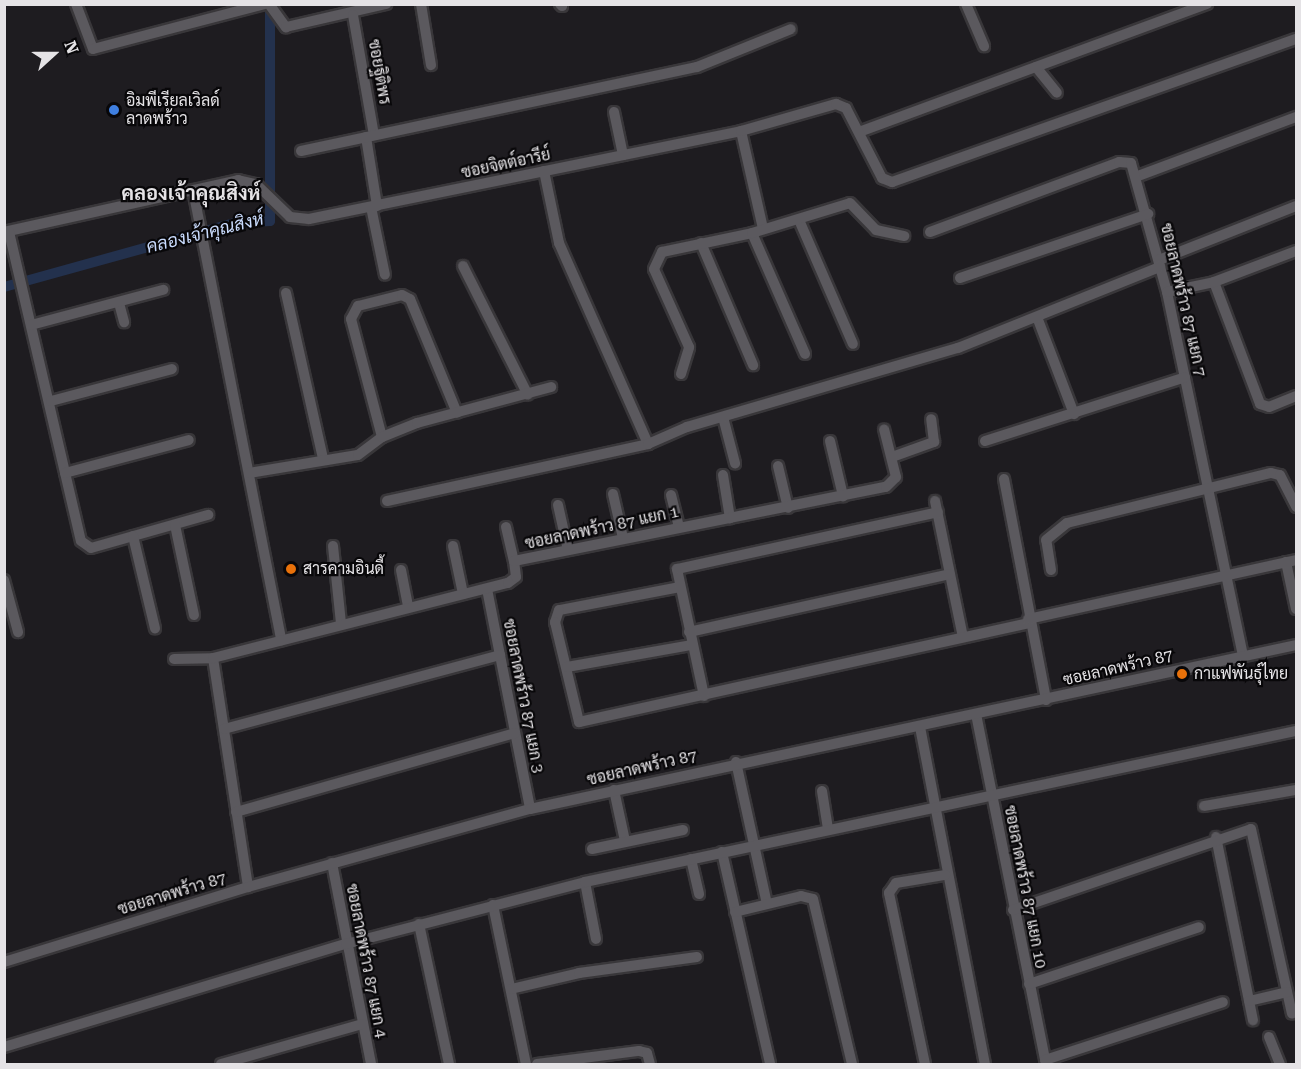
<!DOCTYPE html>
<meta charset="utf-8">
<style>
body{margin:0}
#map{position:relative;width:1301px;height:1069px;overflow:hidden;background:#1e1c20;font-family:"Roboto Serif",Sarabun,serif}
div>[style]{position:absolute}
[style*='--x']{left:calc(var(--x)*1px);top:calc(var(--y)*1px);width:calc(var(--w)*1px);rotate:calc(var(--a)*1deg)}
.canal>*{height:10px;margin:-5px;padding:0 5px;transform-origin:5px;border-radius:5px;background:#23314d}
.roads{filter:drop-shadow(2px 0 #39373a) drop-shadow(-2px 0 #39373a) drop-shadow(0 2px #39373a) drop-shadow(0 -2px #39373a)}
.minor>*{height:10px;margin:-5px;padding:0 5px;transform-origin:5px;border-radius:5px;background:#5b595e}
.dots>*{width:16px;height:16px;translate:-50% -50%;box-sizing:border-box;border:3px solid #080709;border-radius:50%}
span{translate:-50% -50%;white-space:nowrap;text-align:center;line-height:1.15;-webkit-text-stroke:4.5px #080709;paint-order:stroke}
.street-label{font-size:16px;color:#e5e3e6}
.poi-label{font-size:16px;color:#e5e3e6}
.left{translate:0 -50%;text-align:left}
.water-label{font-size:18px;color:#c9dbfd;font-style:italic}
.quarter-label{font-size:20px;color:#e5e3e6;font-weight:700}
.frame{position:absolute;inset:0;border:6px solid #e5e3e6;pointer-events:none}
.north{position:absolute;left:24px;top:24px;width:60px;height:60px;-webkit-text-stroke:4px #080709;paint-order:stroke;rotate:69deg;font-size:16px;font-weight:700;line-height:24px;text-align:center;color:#e5e3e6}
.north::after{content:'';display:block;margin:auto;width:21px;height:27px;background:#e5e3e6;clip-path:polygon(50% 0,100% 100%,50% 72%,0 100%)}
</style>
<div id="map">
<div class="canal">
<div style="--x:4;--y:287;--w:239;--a:-15.5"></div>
<div style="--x:234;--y:223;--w:36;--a:-3"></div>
<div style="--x:270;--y:221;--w:217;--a:-90"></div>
</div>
<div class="roads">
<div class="minor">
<div style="--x:76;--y:4;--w:48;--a:69.3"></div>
<div style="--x:93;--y:49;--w:177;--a:-14.7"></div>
<div style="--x:269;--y:4;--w:29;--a:54"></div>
<div style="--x:286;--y:27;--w:103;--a:-13"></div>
<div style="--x:421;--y:4;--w:62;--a:80.7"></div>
<div style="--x:560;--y:4;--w:3;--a:45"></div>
<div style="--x:966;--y:4;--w:46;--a:66.8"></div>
<div style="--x:353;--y:15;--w:122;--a:80.1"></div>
<div style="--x:1036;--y:67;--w:33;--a:51"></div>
<div style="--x:614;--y:112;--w:44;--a:78.2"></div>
<div style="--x:741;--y:131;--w:100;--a:77.3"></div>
<div style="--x:859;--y:132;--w:371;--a:-20.2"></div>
<div style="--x:366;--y:137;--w:70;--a:80.9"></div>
<div style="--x:301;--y:151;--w:405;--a:-12"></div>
<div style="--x:697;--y:67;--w:101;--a:-22"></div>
<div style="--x:544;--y:171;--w:74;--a:78.2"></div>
<div style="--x:559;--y:243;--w:220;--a:66.1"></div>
<div style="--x:1138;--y:176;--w:169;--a:-20.5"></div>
<div style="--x:193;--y:190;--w:459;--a:78.9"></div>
<div style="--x:371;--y:207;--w:69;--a:78.4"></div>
<div style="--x:799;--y:220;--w:135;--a:66.5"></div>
<div style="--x:4;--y:232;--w:240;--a:-12.5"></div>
<div style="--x:238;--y:180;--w:18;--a:13"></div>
<div style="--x:256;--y:184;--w:47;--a:44.1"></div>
<div style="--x:290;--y:217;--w:19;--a:6"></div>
<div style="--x:309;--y:219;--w:441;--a:-11.5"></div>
<div style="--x:741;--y:131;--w:99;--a:-15.9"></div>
<div style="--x:836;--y:104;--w:11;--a:22"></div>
<div style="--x:846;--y:108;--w:79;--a:62.8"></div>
<div style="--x:882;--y:178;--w:11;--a:22"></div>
<div style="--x:892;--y:182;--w:429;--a:-19.5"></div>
<div style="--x:9;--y:232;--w:317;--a:76.9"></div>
<div style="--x:81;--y:541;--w:12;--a:35"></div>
<div style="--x:91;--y:548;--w:122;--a:-15.8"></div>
<div style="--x:930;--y:232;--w:202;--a:-20.3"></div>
<div style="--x:1119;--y:162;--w:12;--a:5"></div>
<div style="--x:1131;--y:163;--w:134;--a:74.4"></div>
<div style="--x:1167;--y:292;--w:372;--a:78.2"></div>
<div style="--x:752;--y:233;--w:132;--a:66.3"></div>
<div style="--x:701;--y:243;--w:133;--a:66.9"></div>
<div style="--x:1159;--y:260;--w:147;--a:-21.5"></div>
<div style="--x:463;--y:266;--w:144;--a:63.3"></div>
<div style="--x:960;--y:278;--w:199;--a:-18.8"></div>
<div style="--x:1214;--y:282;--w:130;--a:69.3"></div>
<div style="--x:1260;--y:404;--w:9;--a:18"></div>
<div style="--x:1269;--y:407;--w:29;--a:-22"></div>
<div style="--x:1167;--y:292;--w:48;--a:-12"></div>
<div style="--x:1214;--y:282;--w:88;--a:-20.7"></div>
<div style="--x:286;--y:293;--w:170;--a:77.4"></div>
<div style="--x:119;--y:303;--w:20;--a:75"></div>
<div style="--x:1037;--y:317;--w:104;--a:69.1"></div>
<div style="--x:31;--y:325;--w:137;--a:-14.9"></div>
<div style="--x:681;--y:374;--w:28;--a:-73"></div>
<div style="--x:689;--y:347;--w:85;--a:-114.2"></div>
<div style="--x:654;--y:269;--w:19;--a:-65"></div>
<div style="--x:662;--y:252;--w:92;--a:-11.9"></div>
<div style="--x:752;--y:233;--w:102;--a:-17"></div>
<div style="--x:850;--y:203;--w:37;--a:46"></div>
<div style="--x:876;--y:230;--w:29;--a:12"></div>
<div style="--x:51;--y:401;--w:125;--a:-14.8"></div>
<div style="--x:723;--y:417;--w:48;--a:75.4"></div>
<div style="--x:382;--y:437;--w:122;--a:-104.7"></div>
<div style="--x:351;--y:319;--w:15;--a:-62"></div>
<div style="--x:358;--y:306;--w:45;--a:-14"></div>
<div style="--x:402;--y:295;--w:9;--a:27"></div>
<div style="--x:410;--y:299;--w:123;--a:67.6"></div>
<div style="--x:830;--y:441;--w:57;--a:76.7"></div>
<div style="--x:985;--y:441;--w:210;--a:-17.7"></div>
<div style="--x:892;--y:457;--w:45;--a:-19.7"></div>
<div style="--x:934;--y:442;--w:23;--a:-97"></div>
<div style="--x:778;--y:466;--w:43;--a:76.6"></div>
<div style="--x:65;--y:473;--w:128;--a:-14.9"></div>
<div style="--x:249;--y:473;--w:110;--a:-9.4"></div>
<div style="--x:358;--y:455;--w:30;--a:-37"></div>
<div style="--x:382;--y:437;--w:38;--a:-22"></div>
<div style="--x:417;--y:423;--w:139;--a:-15"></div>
<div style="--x:723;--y:475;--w:44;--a:80.8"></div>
<div style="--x:1004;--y:479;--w:225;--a:79.2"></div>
<div style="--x:613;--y:494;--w:45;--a:77.2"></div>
<div style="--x:671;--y:495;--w:33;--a:76"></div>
<div style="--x:387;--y:501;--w:267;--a:-12.3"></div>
<div style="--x:648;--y:444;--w:43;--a:-23.6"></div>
<div style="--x:687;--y:427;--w:282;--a:-16.3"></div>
<div style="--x:958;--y:348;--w:218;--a:-21.9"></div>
<div style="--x:935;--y:501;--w:139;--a:78.4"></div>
<div style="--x:558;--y:505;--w:46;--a:77.5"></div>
<div style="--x:175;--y:525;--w:92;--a:78.1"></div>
<div style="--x:506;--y:527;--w:35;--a:77"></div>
<div style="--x:133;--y:536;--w:95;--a:76.6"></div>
<div style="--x:333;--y:546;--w:78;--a:84.1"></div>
<div style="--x:453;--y:546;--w:49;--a:78.2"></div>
<div style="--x:1286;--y:562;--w:48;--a:78"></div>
<div style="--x:401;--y:570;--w:38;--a:79"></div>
<div style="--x:1051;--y:570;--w:30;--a:-99"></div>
<div style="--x:1046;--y:540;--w:27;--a:-39"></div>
<div style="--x:1067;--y:523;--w:210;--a:-13.8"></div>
<div style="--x:1271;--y:473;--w:9;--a:13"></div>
<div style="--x:1280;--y:475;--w:36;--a:63"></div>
<div style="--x:4;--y:580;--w:54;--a:74.9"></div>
<div style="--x:680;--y:587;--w:123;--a:169.2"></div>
<div style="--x:559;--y:610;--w:13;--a:108"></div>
<div style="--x:555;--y:622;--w:103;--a:76.5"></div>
<div style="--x:579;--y:722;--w:461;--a:-12.4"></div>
<div style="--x:487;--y:589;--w:224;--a:78.9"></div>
<div style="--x:1028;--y:619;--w:274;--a:-12.4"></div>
<div style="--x:689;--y:632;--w:267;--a:-12.5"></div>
<div style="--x:213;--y:658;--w:232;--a:81.3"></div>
<div style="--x:174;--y:659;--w:39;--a:-1"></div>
<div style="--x:213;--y:658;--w:304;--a:-14.3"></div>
<div style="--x:508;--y:583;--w:10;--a:-37"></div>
<div style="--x:516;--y:577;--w:16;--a:-97"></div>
<div style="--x:514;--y:561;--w:379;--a:-11.3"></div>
<div style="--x:886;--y:487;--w:14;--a:-45"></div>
<div style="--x:896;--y:477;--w:49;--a:-104"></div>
<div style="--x:567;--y:667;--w:127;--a:-10"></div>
<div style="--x:704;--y:696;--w:130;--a:-102"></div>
<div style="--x:677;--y:569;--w:267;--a:-12.3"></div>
<div style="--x:976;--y:714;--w:357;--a:78.7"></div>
<div style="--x:920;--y:727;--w:343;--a:79.1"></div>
<div style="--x:224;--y:729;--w:286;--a:-15"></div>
<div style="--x:736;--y:762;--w:145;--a:77.7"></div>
<div style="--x:614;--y:790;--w:52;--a:77.8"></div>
<div style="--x:822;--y:791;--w:36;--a:81"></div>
<div style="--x:1204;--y:806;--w:93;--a:-9.9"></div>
<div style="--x:236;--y:812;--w:290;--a:-15.8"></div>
<div style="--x:1216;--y:837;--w:187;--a:78.6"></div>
<div style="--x:592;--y:849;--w:93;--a:-11.8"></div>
<div style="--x:722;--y:852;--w:217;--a:77.2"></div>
<div style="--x:691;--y:859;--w:36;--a:77"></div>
<div style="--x:332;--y:863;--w:205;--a:79"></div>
<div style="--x:585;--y:882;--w:58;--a:79.1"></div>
<div style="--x:493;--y:905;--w:162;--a:78.3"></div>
<div style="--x:1013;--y:910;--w:251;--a:-18.8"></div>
<div style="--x:1251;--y:829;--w:189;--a:77.5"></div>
<div style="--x:735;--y:912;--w:68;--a:-13.6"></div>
<div style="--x:801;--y:896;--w:12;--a:14"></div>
<div style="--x:813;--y:899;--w:170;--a:76.7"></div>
<div style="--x:419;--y:924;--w:143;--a:77.9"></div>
<div style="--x:4;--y:962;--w:255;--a:-17.1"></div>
<div style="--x:248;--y:887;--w:293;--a:-15.5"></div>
<div style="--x:530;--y:809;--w:783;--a:-12.08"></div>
<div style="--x:1029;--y:984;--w:179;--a:-18.5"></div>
<div style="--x:511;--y:989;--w:70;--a:-13.2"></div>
<div style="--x:579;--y:973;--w:119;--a:-7.7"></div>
<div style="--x:1249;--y:1001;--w:39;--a:-13"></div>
<div style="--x:1269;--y:1037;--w:29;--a:68"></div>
<div style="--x:4;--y:1047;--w:357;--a:-16.8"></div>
<div style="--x:346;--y:944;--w:247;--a:-14.5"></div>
<div style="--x:585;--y:882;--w:727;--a:-11.99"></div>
<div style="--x:1045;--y:1060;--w:187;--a:-18"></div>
<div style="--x:221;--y:1064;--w:147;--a:-15.8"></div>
<div style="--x:537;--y:1064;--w:103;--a:-7.3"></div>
<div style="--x:639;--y:1051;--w:8;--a:14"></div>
<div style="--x:647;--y:1053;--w:11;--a:75"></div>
<div style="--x:925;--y:1064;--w:175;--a:-101.9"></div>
<div style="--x:889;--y:893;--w:12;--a:-55"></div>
<div style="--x:896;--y:883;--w:50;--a:-9.3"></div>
</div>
</div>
<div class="dots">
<div style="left:114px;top:110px;background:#3f7fe0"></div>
<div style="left:291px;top:569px;background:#e8710a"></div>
<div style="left:1182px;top:674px;background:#e8710a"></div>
</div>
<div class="street-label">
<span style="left:379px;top:72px;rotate:80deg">ซอยฐิติพร</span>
<span style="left:506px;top:164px;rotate:-12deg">ซอยจิตต์อารีย์</span>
<span style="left:1183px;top:300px;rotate:77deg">ซอยลาดพร้าว 87 แยก 7</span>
<span style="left:602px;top:528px;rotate:-12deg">ซอยลาดพร้าว 87 แยก 1</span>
<span style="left:1118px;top:668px;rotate:-13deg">ซอยลาดพร้าว 87</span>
<span style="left:523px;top:696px;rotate:79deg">ซอยลาดพร้าว 87 แยก 3</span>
<span style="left:642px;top:768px;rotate:-13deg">ซอยลาดพร้าว 87</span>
<span style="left:1025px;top:887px;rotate:79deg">ซอยลาดพร้าว 87 แยก 10</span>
<span style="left:172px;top:894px;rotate:-17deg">ซอยลาดพร้าว 87</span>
<span style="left:366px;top:961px;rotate:79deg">ซอยลาดพร้าว 87 แยก 4</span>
</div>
<div class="poi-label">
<span class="left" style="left:126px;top:110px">อิมพีเรียลเวิลด์<br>ลาดพร้าว</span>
<span class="left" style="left:303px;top:569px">สารคามอินดี้</span>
<span class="left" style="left:1194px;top:674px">กาแฟพันธ์ุไทย</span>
</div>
<div class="water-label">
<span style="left:205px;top:233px;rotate:-14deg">คลองเจ้าคุณสิงห์</span>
</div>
<div class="quarter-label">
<span style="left:191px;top:193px">คลองเจ้าคุณสิงห์</span>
</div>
<div class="frame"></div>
<div class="north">N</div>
</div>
